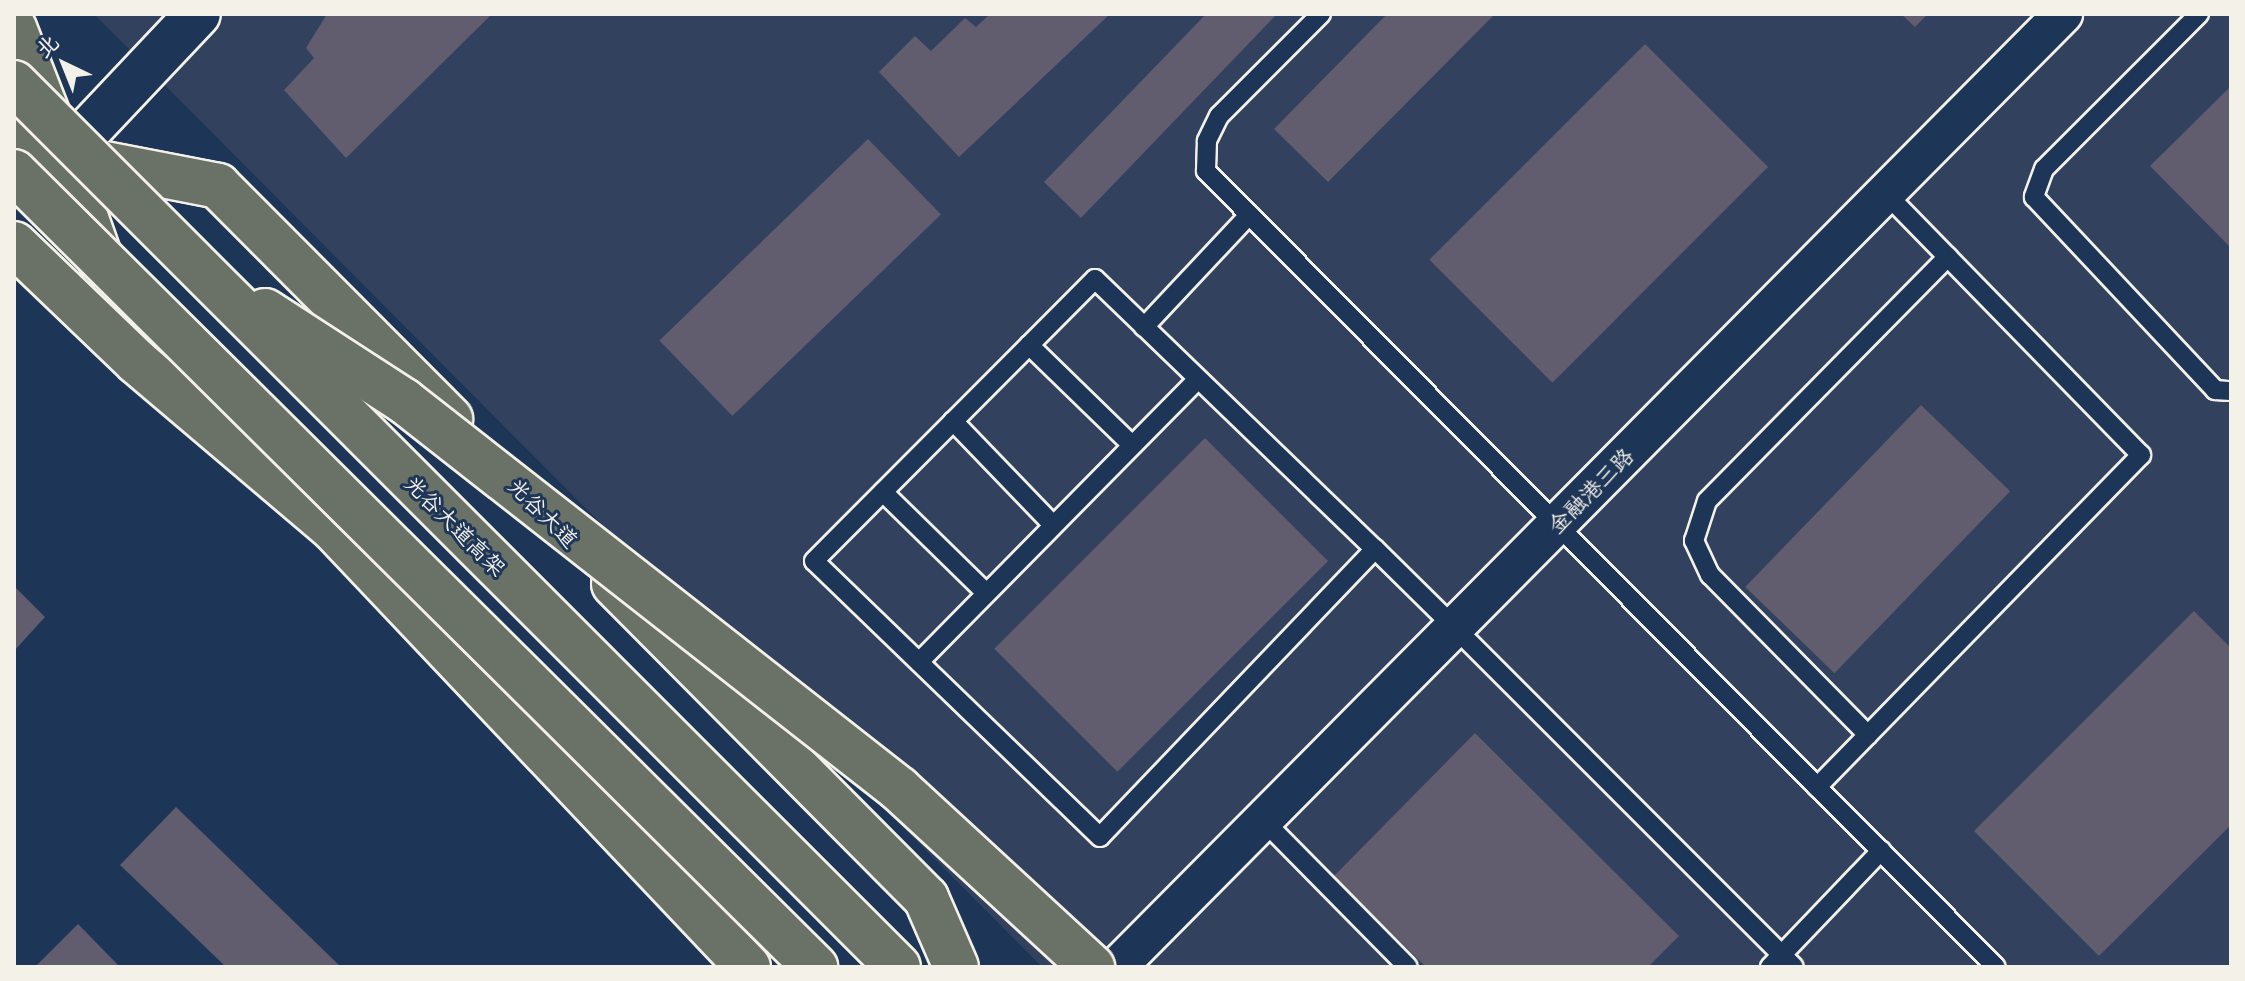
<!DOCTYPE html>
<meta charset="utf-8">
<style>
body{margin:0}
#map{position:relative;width:2245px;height:981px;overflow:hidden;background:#1d3557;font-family:Sriracha,"LXGW WenKai TC",sans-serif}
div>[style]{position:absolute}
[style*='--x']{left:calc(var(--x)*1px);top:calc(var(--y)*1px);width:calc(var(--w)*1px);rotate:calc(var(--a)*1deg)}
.built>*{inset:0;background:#31415e}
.building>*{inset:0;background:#615c6e;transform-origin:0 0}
.roads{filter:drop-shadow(2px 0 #f4f1e8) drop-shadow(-2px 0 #f4f1e8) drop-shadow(0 2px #f4f1e8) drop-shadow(0 -2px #f4f1e8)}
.service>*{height:18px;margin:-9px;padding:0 9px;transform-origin:9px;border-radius:9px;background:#1d3557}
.minor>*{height:38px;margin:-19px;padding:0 19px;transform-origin:19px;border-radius:19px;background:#1d3557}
.tertiary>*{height:44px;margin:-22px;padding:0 22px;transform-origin:22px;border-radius:22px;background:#1d3557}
.primary>*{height:44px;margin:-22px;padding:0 22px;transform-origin:22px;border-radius:22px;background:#6a7166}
.trunk>*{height:44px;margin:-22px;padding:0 22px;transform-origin:22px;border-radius:22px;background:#6a7166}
.bridges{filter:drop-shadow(2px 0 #f4f1e8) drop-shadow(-2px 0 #f4f1e8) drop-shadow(0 2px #f4f1e8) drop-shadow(0 -2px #f4f1e8)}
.trunk-bridge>*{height:44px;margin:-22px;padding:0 22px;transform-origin:22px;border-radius:22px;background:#6a7166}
span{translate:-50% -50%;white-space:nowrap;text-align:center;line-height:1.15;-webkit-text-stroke:6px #1d3557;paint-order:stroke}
.street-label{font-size:22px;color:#f4f1e8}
.frame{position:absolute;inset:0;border:16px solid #f4f1e8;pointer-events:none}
.north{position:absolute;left:24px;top:24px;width:80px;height:80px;-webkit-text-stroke:6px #1d3557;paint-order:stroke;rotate:317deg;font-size:22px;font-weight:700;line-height:32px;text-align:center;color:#f4f1e8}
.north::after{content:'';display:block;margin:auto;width:28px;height:36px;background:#f4f1e8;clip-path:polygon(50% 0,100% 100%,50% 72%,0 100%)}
</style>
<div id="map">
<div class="built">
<div style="clip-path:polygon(94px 14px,2231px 14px,2231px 967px,1042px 967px)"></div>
</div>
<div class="building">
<div style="clip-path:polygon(327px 14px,492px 14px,346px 158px,284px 90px,314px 58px,306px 48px)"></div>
<div style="clip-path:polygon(990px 14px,1110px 14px,959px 157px,879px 72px,915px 36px,931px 51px,965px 18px,976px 27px)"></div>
<div style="clip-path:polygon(1206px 14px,1277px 14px,1081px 218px,1044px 182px)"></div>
<div style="clip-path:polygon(1387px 14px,1495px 14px,1328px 182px,1274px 129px)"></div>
<div style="clip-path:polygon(1901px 14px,1928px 14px,1915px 27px)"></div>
<div style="left:1645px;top:44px;width:174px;height:305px;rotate:45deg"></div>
<div style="clip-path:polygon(2231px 86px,2231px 248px,2150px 166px)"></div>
<div style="left:868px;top:139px;width:105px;height:290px;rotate:46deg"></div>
<div style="left:1921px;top:405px;width:124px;height:253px;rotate:44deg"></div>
<div style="left:1205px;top:438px;width:174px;height:298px;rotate:45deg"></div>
<div style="clip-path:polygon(14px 586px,45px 617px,14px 651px)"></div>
<div style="clip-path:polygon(2194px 611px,2231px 648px,2231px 825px,2099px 956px,1974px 831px)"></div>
<div style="clip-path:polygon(1475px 733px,1679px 936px,1648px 967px,1426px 967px,1334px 876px)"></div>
<div style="clip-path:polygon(176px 807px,341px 967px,226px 967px,120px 865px)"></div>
<div style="clip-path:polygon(78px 924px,120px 967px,35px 967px)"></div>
</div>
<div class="roads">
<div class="service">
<div style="--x:1321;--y:14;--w:144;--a:135"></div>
<div style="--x:1219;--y:116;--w:28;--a:116"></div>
<div style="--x:1207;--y:141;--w:30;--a:92"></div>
<div style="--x:1206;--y:171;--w:1121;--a:45.22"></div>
<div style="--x:2199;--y:14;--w:219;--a:135"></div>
<div style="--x:2044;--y:169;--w:30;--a:110"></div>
<div style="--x:2034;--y:197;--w:265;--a:46.8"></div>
<div style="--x:2215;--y:390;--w:16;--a:4"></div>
<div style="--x:1144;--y:327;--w:154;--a:-46.8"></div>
<div style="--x:1029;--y:345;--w:144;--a:44.2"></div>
<div style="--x:953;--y:421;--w:144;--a:46.1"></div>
<div style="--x:883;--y:492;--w:144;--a:44.4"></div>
<div style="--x:1375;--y:549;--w:398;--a:133.7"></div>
<div style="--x:1100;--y:837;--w:397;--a:-136"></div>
<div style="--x:814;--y:561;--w:398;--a:-45.1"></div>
<div style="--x:1095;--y:279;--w:389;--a:44"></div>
<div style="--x:1375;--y:549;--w:112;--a:44.6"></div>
<div style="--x:1455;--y:628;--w:479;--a:45"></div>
<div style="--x:919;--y:662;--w:397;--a:-45.4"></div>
<div style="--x:1868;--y:735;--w:225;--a:-134.6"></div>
<div style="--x:1710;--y:575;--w:38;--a:-115"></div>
<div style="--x:1694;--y:541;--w:42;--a:-72"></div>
<div style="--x:1707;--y:501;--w:343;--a:-45.4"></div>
<div style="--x:1817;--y:787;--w:464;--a:-45.7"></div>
<div style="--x:2141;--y:455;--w:366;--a:-134.3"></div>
<div style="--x:1263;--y:820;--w:206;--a:45.4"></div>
<div style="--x:1770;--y:967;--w:161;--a:-46.3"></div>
</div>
<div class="minor">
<div style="--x:1117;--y:967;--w:1343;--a:-45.21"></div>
</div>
<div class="tertiary">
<div style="--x:64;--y:156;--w:195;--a:-46.7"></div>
</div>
<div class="primary">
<div style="--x:14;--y:28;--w:137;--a:68.7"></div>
<div style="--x:64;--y:156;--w:157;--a:11"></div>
<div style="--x:218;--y:186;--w:329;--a:45.1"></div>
<div style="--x:14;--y:133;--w:55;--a:24.7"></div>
<div style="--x:64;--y:156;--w:114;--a:70.6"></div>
<div style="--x:308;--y:502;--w:640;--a:46.58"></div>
<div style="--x:614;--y:584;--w:443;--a:45.2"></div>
<div style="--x:926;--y:898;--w:75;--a:66.5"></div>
</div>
<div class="trunk">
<div style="--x:14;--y:244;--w:170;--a:43.8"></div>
<div style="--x:137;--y:362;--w:258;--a:40.3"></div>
</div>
</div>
<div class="bridges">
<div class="trunk-bridge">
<div style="--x:14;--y:83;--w:1250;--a:45"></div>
<div style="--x:14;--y:172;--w:1129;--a:44.78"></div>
<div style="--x:265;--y:311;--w:166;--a:32.9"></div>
<div style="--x:404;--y:401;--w:629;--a:38.09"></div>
<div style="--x:899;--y:789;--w:263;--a:42.7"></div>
</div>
</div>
<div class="street-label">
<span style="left:1591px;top:491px;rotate:-45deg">金融港三路</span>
<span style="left:543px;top:513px;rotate:45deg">光谷大道</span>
<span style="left:455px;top:526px;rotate:45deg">光谷大道高架</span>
</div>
<div class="frame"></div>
<div class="north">北</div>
</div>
